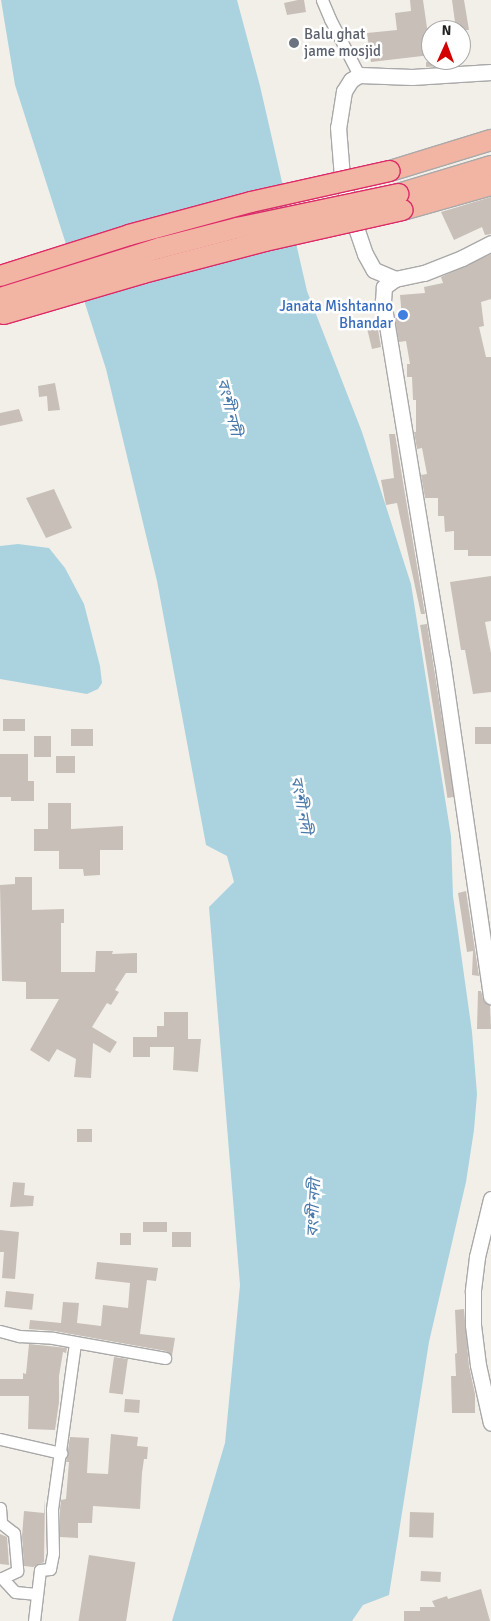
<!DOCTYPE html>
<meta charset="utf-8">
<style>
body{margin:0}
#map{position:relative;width:491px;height:1621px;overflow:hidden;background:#f2efe9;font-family:Signika,"Noto Sans Bengali",sans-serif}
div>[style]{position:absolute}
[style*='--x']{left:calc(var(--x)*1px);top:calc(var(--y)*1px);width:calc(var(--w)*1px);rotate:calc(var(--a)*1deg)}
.water>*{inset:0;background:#aad3df}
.building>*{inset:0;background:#c7bfb8;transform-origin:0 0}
.roads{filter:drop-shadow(1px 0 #a9a9a9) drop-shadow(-1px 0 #a9a9a9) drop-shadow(0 1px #a9a9a9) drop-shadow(0 -1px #a9a9a9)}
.minor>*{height:11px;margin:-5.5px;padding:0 5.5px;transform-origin:5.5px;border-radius:5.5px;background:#fff}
.tertiary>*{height:15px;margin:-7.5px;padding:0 7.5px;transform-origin:7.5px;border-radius:7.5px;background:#fff}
.trunk>*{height:20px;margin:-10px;padding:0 10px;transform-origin:10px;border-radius:10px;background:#f2b4a3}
.bridges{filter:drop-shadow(1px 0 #dc2a67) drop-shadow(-1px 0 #dc2a67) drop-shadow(0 1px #dc2a67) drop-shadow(0 -1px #dc2a67)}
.trunk-bridge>*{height:20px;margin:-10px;padding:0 10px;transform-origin:10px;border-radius:10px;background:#f2b4a3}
.dots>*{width:14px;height:14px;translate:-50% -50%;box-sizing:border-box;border:2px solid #fff;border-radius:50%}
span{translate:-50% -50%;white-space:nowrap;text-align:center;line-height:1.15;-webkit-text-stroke:5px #fff;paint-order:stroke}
.worship-label{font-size:15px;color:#5b616d}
.left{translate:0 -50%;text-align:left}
.shop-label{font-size:15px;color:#366cbe}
.right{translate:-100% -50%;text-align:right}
.water-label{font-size:16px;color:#4a7aab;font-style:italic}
.north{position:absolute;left:421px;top:20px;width:50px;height:50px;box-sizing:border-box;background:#fff;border:1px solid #a7a7a7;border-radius:50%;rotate:2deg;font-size:14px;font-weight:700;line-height:20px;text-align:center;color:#222}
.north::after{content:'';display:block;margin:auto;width:18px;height:22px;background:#d40000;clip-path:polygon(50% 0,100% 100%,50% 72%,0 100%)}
</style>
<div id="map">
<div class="water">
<div style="clip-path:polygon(1px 0,237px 0,260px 86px,307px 291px,362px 432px,411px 584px,451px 836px,453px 896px,472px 1032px,477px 1094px,474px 1130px,466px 1182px,429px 1342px,389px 1595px,363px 1605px,352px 1621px,172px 1621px,225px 1443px,240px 1285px,209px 907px,234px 882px,227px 856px,206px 845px,157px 581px,106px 369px,15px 85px)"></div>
<div style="clip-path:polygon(18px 544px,49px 548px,65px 568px,84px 604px,100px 666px,102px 683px,98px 689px,87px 694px,0 679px,0 546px)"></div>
</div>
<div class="building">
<div style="clip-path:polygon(298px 0,304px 0,306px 12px,287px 15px,284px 3px)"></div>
<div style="clip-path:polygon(410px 0,423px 0,427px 28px,431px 27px,431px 55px,371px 62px,367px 33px,397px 30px,395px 13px,411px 11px)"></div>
<div style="clip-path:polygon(452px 0,464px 0,469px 30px,456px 30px)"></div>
<div style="clip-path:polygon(426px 62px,442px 62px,442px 66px,426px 67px)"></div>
<div style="clip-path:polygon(491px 197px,491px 234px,485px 235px,482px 227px,454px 240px,441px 212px)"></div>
<div style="clip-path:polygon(491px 254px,491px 299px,481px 302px,484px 326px,479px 327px,486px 357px,491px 357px,491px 556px,468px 556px,468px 550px,454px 550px,454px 531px,445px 532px,444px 516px,438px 516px,438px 498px,425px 498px,421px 475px,427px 474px,422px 448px,417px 449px,414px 432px,416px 432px,416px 400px,413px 400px,412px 377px,407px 377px,407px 364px,410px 364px,406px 341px,399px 342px,395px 318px,402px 317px,400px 295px,425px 293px,424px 287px,443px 283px,441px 277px)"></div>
<div style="clip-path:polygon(376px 318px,381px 347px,372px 349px,365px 320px)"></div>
<div style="clip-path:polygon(55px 383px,60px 410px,48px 411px,47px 396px,39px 397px,38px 386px)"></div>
<div style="clip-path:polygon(19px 409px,23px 421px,0 426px,0 413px)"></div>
<div style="clip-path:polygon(389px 434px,395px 434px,425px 614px,421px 614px,397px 503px,386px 505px,381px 480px,394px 478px)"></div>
<div style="clip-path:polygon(54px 489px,72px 528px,46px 538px,26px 498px)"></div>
<div style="clip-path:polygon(491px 576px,491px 621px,485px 622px,491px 653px,491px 692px,473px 694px,465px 650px,461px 650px,450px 582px)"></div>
<div style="left:427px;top:624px;width:175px;height:7px;rotate:81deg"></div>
<div style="left:3px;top:719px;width:22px;height:12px"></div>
<div style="left:475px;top:727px;width:16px;height:17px"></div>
<div style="left:71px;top:729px;width:22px;height:17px"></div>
<div style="left:34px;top:736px;width:17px;height:21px"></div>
<div style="clip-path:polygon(0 754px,28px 754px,28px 781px,34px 781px,34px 801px,11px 801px,11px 797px,0 797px)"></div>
<div style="left:56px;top:756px;width:19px;height:17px"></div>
<div style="clip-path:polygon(48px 803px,71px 803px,71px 829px,123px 826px,123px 850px,100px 850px,100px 875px,84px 876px,83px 869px,59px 869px,59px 851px,34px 851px,34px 829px,48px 829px)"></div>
<div style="clip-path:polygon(15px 877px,32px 877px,32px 910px,64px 909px,64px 923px,61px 923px,61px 972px,95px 972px,96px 951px,113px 951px,112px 954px,137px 953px,137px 973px,126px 973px,115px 990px,119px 992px,111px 1005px,107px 1003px,92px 1027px,117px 1042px,110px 1053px,93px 1043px,91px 1078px,74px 1077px,76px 1059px,57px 1049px,49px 1062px,30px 1050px,59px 999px,26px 999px,26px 982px,2px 981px,0 885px,15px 884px)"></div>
<div style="clip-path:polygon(466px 891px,479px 976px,472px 975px,473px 951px,467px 952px,458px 893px)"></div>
<div style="clip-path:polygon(478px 991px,481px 991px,484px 1002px,490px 1005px,491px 1029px,477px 1029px)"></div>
<div style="clip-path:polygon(164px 1012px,188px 1012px,188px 1039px,201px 1039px,198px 1072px,173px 1070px,174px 1047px,150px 1047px,150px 1057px,133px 1057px,133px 1037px,157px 1037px,157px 1026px,164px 1026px)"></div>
<div style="left:77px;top:1129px;width:15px;height:13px"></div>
<div style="clip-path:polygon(13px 1182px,25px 1183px,24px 1195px,34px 1196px,33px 1206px,10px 1207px)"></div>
<div style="left:143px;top:1222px;width:24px;height:10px"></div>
<div style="clip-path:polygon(0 1230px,19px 1232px,15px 1279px,2px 1278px,4px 1252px,0 1252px)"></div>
<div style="left:172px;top:1232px;width:19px;height:15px"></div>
<div style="left:120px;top:1233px;width:11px;height:12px"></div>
<div style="clip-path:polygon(97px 1262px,158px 1268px,156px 1281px,147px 1280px,140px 1334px,175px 1338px,172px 1356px,166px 1351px,54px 1331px,29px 1329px,30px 1320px,61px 1323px,63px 1302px,79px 1303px,77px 1323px,101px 1326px,103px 1305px,128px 1308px,130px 1283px,95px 1279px)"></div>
<div style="left:6px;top:1291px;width:28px;height:16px;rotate:6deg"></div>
<div style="clip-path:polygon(464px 1309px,469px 1366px,475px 1394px,475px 1413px,452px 1413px,451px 1376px,456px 1376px,455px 1354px,457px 1353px,455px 1310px)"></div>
<div style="clip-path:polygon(29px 1344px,67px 1348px,66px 1353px,63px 1352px,59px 1376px,59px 1402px,55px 1430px,28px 1429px,29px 1396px,0 1396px,0 1379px,23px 1379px,23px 1373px,26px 1374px)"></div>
<div style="left:114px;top:1357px;width:14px;height:36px;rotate:8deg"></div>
<div style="left:125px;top:1399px;width:15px;height:13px;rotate:4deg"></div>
<div style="clip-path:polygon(111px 1434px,138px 1437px,137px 1446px,148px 1447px,147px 1459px,144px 1459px,142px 1473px,140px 1509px,93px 1506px,92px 1523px,78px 1523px,78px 1538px,60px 1537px,60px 1509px,61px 1500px,66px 1499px,69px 1462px,66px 1462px,70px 1437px,89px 1438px,87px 1473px,108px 1474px)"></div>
<div style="clip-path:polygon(45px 1499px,44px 1562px,33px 1567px,24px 1566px,22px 1536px,24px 1511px,44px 1513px)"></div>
<div style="left:410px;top:1512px;width:24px;height:25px;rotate:2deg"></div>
<div style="clip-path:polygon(0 1534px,7px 1537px,9px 1565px,0 1564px)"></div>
<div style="left:89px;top:1555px;width:47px;height:67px;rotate:9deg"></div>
<div style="left:421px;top:1571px;width:20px;height:10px;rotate:3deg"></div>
<div style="clip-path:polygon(481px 1589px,490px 1621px,404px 1621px,404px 1611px,420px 1611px,420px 1607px,435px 1607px,432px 1601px,447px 1596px,448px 1599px)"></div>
</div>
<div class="roads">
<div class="minor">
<div style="--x:322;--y:0;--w:21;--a:67"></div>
<div style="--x:330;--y:19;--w:63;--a:62.6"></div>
<div style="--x:0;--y:1331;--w:20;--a:15"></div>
<div style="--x:19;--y:1336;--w:34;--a:3"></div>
<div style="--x:53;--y:1338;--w:114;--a:10.1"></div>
<div style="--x:0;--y:1439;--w:63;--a:12.9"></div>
<div style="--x:0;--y:1508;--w:15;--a:86"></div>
<div style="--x:1;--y:1523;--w:16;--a:38"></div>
<div style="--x:14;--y:1533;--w:38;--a:85"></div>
<div style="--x:17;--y:1571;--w:17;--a:155"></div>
<div style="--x:2;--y:1578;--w:19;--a:47"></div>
<div style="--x:15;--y:1592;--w:22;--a:5"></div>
<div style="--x:34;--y:1621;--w:51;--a:-83.3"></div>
<div style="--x:40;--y:1570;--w:10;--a:-6"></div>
<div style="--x:50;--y:1569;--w:16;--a:-79"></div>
<div style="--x:53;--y:1553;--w:44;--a:-91.3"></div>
<div style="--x:52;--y:1509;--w:168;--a:-82.1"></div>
</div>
<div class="tertiary">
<div style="--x:491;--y:72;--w:79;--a:176.4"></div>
<div style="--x:412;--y:77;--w:53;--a:-177.8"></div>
<div style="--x:359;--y:75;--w:9;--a:148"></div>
<div style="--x:351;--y:80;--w:13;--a:122"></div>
<div style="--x:344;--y:91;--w:36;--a:99"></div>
<div style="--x:338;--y:127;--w:50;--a:85.4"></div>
<div style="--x:342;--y:177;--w:40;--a:75.6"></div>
<div style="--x:352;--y:216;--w:40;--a:71.1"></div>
<div style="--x:365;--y:254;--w:18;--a:61"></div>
<div style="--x:374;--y:270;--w:23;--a:23"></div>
<div style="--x:395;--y:279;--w:30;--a:-12"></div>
<div style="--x:424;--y:273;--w:41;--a:-21.5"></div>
<div style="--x:462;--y:258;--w:33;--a:-27"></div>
<div style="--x:395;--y:279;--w:14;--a:144"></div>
<div style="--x:384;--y:287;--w:14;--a:94"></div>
<div style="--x:383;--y:301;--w:364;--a:80.7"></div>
<div style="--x:442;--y:660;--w:340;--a:81.7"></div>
<div style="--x:491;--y:1199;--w:60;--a:103.6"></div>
<div style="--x:477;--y:1257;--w:35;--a:97"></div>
<div style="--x:473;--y:1292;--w:33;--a:90"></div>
<div style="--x:473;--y:1325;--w:40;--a:82.9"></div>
<div style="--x:478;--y:1365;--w:59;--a:77.4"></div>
</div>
<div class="trunk">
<div style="--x:390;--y:171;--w:106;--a:-17.1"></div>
<div style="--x:398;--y:194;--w:97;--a:-16.8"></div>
<div style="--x:403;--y:210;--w:91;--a:-15.9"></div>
</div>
</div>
<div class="bridges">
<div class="trunk-bridge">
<div style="--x:0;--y:276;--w:135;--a:-17.6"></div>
<div style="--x:129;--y:235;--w:126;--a:-15.1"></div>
<div style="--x:251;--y:202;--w:142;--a:-12.6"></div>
<div style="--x:0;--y:298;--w:168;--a:-17.4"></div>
<div style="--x:160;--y:248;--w:80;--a:-14.6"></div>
<div style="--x:237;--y:228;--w:165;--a:-11.9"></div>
<div style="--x:4;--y:314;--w:145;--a:-16.4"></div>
<div style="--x:143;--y:273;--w:126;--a:-14.7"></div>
<div style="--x:265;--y:241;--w:141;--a:-12.7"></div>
</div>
</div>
<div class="dots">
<div style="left:294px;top:43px;background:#6b7280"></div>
<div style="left:403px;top:315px;background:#3f7fe0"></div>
</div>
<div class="worship-label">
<span class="left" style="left:304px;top:43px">Balu ghat<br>jame mosjid</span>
</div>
<div class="shop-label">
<span class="right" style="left:393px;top:315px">Janata Mishtanno<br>Bhandar</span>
</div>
<div class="water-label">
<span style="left:229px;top:407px;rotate:76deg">বংশী নদী</span>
<span style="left:301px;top:805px;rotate:80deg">বংশী নদী</span>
<span style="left:314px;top:1208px;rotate:-87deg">বংশী নদী</span>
</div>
<div class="north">N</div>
</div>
